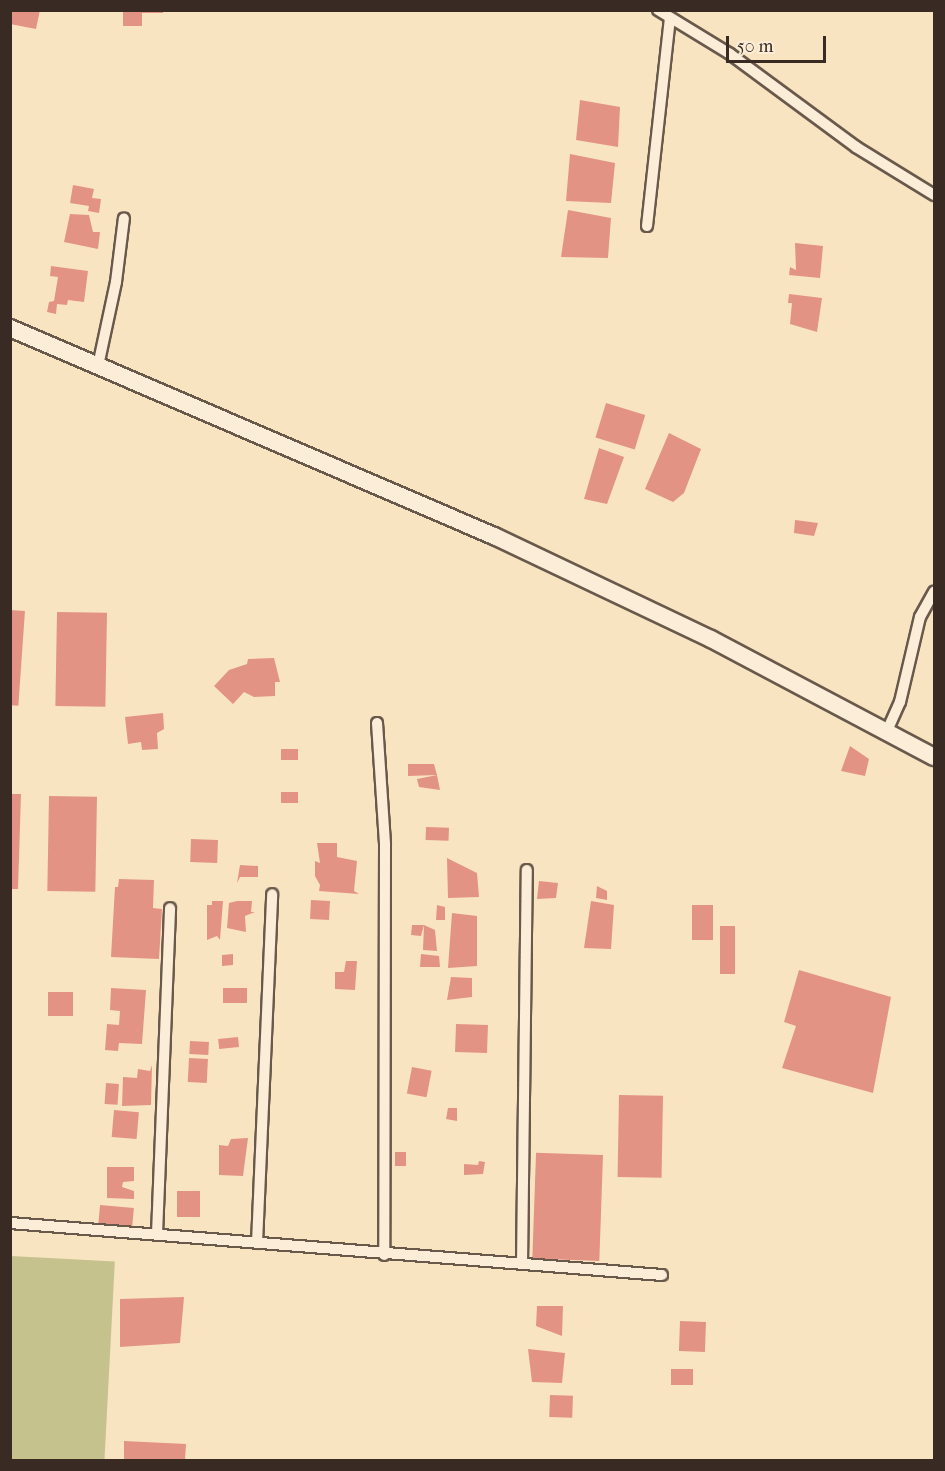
<!DOCTYPE html>
<style>
body{margin:0}
#map{position:relative;width:945px;height:1471px;overflow:hidden;background:#f9e4c2;font-family:"IM FELL French Canon",serif}
div>[style]{position:absolute}
[style*='--x']{left:calc(var(--x)*1px);top:calc(var(--y)*1px);width:calc(var(--w)*1px);rotate:calc(var(--a)*1deg)}
.green>*{inset:0;background:#c5c28e;transform-origin:0 0}
.building>*{inset:0;background:#e39384;transform-origin:0 0}
.roads{filter:drop-shadow(2px 0 #69594b) drop-shadow(-2px 0 #69594b) drop-shadow(0 2px #69594b) drop-shadow(0 -2px #69594b)}
.street>*{height:10px;margin:-5px;padding:0 5px;transform-origin:5px;border-radius:5px;background:#fbedd7}
.secondary>*{height:16px;margin:-8px;padding:0 8px;transform-origin:8px;border-radius:8px;background:#fbedd7}
span{translate:-50% -50%;white-space:nowrap;text-align:center;line-height:1.15;-webkit-text-stroke:4.5px #fbedd7;paint-order:stroke}
.frame{position:absolute;inset:0;border:12px solid #392b23;pointer-events:none}
.scale{position:absolute;left:726px;top:36px;width:100px;height:27px;box-sizing:border-box;border:3px solid #392b23;border-top:0;padding-left:8px;font-size:18px;line-height:21px;white-space:nowrap;color:#392b23;-webkit-text-stroke:4px #fbedd7;paint-order:stroke}
</style>
<div id="map">
<div class="green">
<div style="left:11px;top:1256px;width:104px;height:204px;rotate:3deg"></div>
</div>
<div class="building">
<div style="clip-path:polygon(10px 10px,40px 10px,36px 29px,10px 24px)"></div>
<div style="clip-path:polygon(123px 10px,163px 10px,163px 13px,142px 13px,142px 26px,123px 26px)"></div>
<div style="clip-path:polygon(580px 100px,620px 107px,618px 147px,576px 140px)"></div>
<div style="clip-path:polygon(570px 154px,615px 163px,611px 203px,566px 201px)"></div>
<div style="clip-path:polygon(73px 185px,94px 189px,92px 198px,101px 199px,99px 213px,88px 211px,89px 206px,70px 203px)"></div>
<div style="clip-path:polygon(568px 210px,611px 218px,608px 258px,561px 257px)"></div>
<div style="clip-path:polygon(70px 214px,89px 215px,93px 232px,100px 232px,98px 249px,64px 242px)"></div>
<div style="clip-path:polygon(795px 243px,823px 246px,820px 278px,789px 275px,790px 267px,796px 270px)"></div>
<div style="clip-path:polygon(51px 266px,88px 271px,84px 302px,68px 300px,67px 305px,57px 304px,56px 314px,47px 312px,49px 302px,54px 301px,58px 277px,50px 276px)"></div>
<div style="clip-path:polygon(789px 294px,822px 298px,817px 332px,790px 324px,792px 303px,788px 303px)"></div>
<div style="left:606px;top:403px;width:41px;height:36px;rotate:17deg"></div>
<div style="clip-path:polygon(669px 433px,701px 449px,684px 493px,673px 502px,645px 489px)"></div>
<div style="clip-path:polygon(599px 448px,624px 457px,607px 504px,584px 499px)"></div>
<div style="clip-path:polygon(795px 520px,818px 523px,814px 536px,794px 533px)"></div>
<div style="left:10px;top:610px;width:15px;height:95px;rotate:4deg"></div>
<div style="left:57px;top:612px;width:50px;height:94px;rotate:1deg"></div>
<div style="clip-path:polygon(274px 658px,280px 682px,275px 682px,275px 696px,254px 697px,244px 692px,233px 704px,214px 686px,229px 670px,247px 664px,248px 659px)"></div>
<div style="clip-path:polygon(163px 713px,164px 729px,157px 733px,158px 749px,142px 750px,141px 742px,128px 744px,125px 717px)"></div>
<div style="clip-path:polygon(850px 746px,869px 759px,865px 776px,841px 771px)"></div>
<div style="left:281px;top:749px;width:17px;height:11px"></div>
<div style="clip-path:polygon(408px 764px,434px 764px,437px 775px,408px 776px)"></div>
<div style="clip-path:polygon(437px 775px,440px 790px,419px 787px,417px 779px)"></div>
<div style="left:281px;top:792px;width:17px;height:11px"></div>
<div style="clip-path:polygon(10px 794px,21px 794px,18px 889px,10px 889px)"></div>
<div style="left:49px;top:796px;width:48px;height:95px;rotate:1deg"></div>
<div style="left:426px;top:827px;width:23px;height:13px;rotate:2deg"></div>
<div style="left:191px;top:839px;width:27px;height:23px;rotate:2deg"></div>
<div style="clip-path:polygon(317px 843px,337px 843px,337px 857px,357px 861px,354px 891px,359px 894px,319px 891px,320px 885px,315px 876px,315px 861px,320px 863px)"></div>
<div style="clip-path:polygon(447px 858px,477px 873px,479px 897px,448px 898px)"></div>
<div style="clip-path:polygon(240px 865px,258px 866px,258px 877px,240px 877px,237px 883px)"></div>
<div style="clip-path:polygon(119px 879px,154px 880px,153px 908px,162px 909px,159px 959px,111px 957px,115px 887px,118px 887px)"></div>
<div style="clip-path:polygon(539px 881px,558px 883px,556px 898px,537px 899px)"></div>
<div style="clip-path:polygon(597px 886px,607px 891px,607px 900px,596px 898px)"></div>
<div style="left:311px;top:900px;width:19px;height:19px;rotate:3deg"></div>
<div style="clip-path:polygon(212px 901px,223px 901px,220px 940px,217px 936px,207px 940px,207px 905px,212px 905px)"></div>
<div style="clip-path:polygon(237px 901px,252px 901px,251px 912px,255px 912px,245px 916px,246px 932px,227px 928px,229px 903px)"></div>
<div style="clip-path:polygon(591px 901px,614px 905px,611px 949px,584px 948px)"></div>
<div style="clip-path:polygon(437px 905px,445px 907px,445px 920px,436px 920px)"></div>
<div style="left:692px;top:905px;width:21px;height:35px"></div>
<div style="clip-path:polygon(452px 913px,477px 916px,477px 966px,448px 968px)"></div>
<div style="clip-path:polygon(412px 925px,424px 925px,421px 936px,411px 935px)"></div>
<div style="clip-path:polygon(424px 925px,435px 930px,437px 951px,423px 950px)"></div>
<div style="left:720px;top:926px;width:15px;height:48px"></div>
<div style="clip-path:polygon(233px 954px,233px 965px,222px 966px,222px 955px)"></div>
<div style="clip-path:polygon(421px 954px,439px 956px,440px 967px,420px 967px)"></div>
<div style="clip-path:polygon(346px 961px,357px 961px,355px 990px,335px 989px,335px 972px,344px 972px)"></div>
<div style="clip-path:polygon(799px 970px,891px 997px,873px 1093px,782px 1068px,796px 1026px,784px 1022px)"></div>
<div style="clip-path:polygon(451px 977px,472px 978px,472px 997px,447px 1000px)"></div>
<div style="clip-path:polygon(111px 988px,146px 990px,142px 1044px,119px 1043px,118px 1051px,105px 1050px,107px 1024px,119px 1025px,120px 1011px,110px 1010px)"></div>
<div style="left:223px;top:988px;width:24px;height:15px"></div>
<div style="left:48px;top:992px;width:25px;height:24px"></div>
<div style="left:456px;top:1024px;width:32px;height:28px;rotate:2deg"></div>
<div style="left:238px;top:1037px;width:10px;height:20px;rotate:84deg"></div>
<div style="left:190px;top:1041px;width:19px;height:13px;rotate:3deg"></div>
<div style="left:189px;top:1058px;width:19px;height:24px;rotate:3deg"></div>
<div style="clip-path:polygon(152px 1065px,151px 1105px,122px 1106px,123px 1077px,137px 1078px,138px 1069px,150px 1071px)"></div>
<div style="left:412px;top:1067px;width:20px;height:27px;rotate:11deg"></div>
<div style="left:106px;top:1083px;width:13px;height:21px;rotate:4deg"></div>
<div style="left:619px;top:1095px;width:44px;height:82px;rotate:1deg"></div>
<div style="clip-path:polygon(448px 1108px,457px 1108px,457px 1121px,446px 1119px)"></div>
<div style="left:114px;top:1110px;width:25px;height:27px;rotate:5deg"></div>
<div style="clip-path:polygon(248px 1138px,243px 1176px,219px 1175px,219px 1145px,228px 1146px,231px 1139px)"></div>
<div style="left:395px;top:1152px;width:11px;height:14px"></div>
<div style="left:603px;top:1155px;width:106px;height:67px;rotate:92deg"></div>
<div style="clip-path:polygon(479px 1161px,485px 1162px,483px 1174px,464px 1175px,464px 1164px,478px 1165px)"></div>
<div style="clip-path:polygon(107px 1167px,134px 1167px,134px 1181px,123px 1182px,122px 1187px,134px 1191px,134px 1199px,107px 1198px)"></div>
<div style="left:200px;top:1191px;width:26px;height:23px;rotate:90deg"></div>
<div style="left:100px;top:1205px;width:34px;height:20px;rotate:5deg"></div>
<div style="clip-path:polygon(184px 1297px,180px 1343px,120px 1347px,120px 1299px)"></div>
<div style="clip-path:polygon(537px 1306px,563px 1306px,562px 1336px,536px 1326px)"></div>
<div style="left:680px;top:1321px;width:26px;height:30px;rotate:2deg"></div>
<div style="clip-path:polygon(528px 1349px,565px 1353px,562px 1383px,532px 1382px)"></div>
<div style="left:671px;top:1369px;width:22px;height:16px"></div>
<div style="left:550px;top:1395px;width:23px;height:22px;rotate:2deg"></div>
<div style="clip-path:polygon(124px 1441px,186px 1444px,185px 1460px,124px 1460px)"></div>
</div>
<div class="roads">
<div class="street">
<div style="--x:658;--y:10;--w:84;--a:31.4"></div>
<div style="--x:730;--y:54;--w:157;--a:36.4"></div>
<div style="--x:856;--y:147;--w:92;--a:31.6"></div>
<div style="--x:647;--y:226;--w:209;--a:-83.7"></div>
<div style="--x:98;--y:366;--w:86;--a:-77.9"></div>
<div style="--x:116;--y:282;--w:64;--a:-82.9"></div>
<div style="--x:377;--y:723;--w:122;--a:86.2"></div>
<div style="--x:385;--y:845;--w:410;--a:90.1"></div>
<div style="--x:887;--y:731;--w:32;--a:-66"></div>
<div style="--x:900;--y:702;--w:87;--a:-76.8"></div>
<div style="--x:920;--y:617;--w:29;--a:-61"></div>
<div style="--x:10;--y:1223;--w:654;--a:4.56"></div>
<div style="--x:157;--y:1234;--w:326;--a:-87.7"></div>
<div style="--x:257;--y:1243;--w:349;--a:-87.5"></div>
<div style="--x:522;--y:1263;--w:393;--a:-89.3"></div>
</div>
<div class="secondary">
<div style="--x:10;--y:328;--w:527;--a:23.26"></div>
<div style="--x:494;--y:536;--w:240;--a:25.4"></div>
<div style="--x:711;--y:639;--w:252;--a:27.9"></div>
</div>
</div>
<div class="frame"></div>
<div class="scale">50 m</div>
</div>
